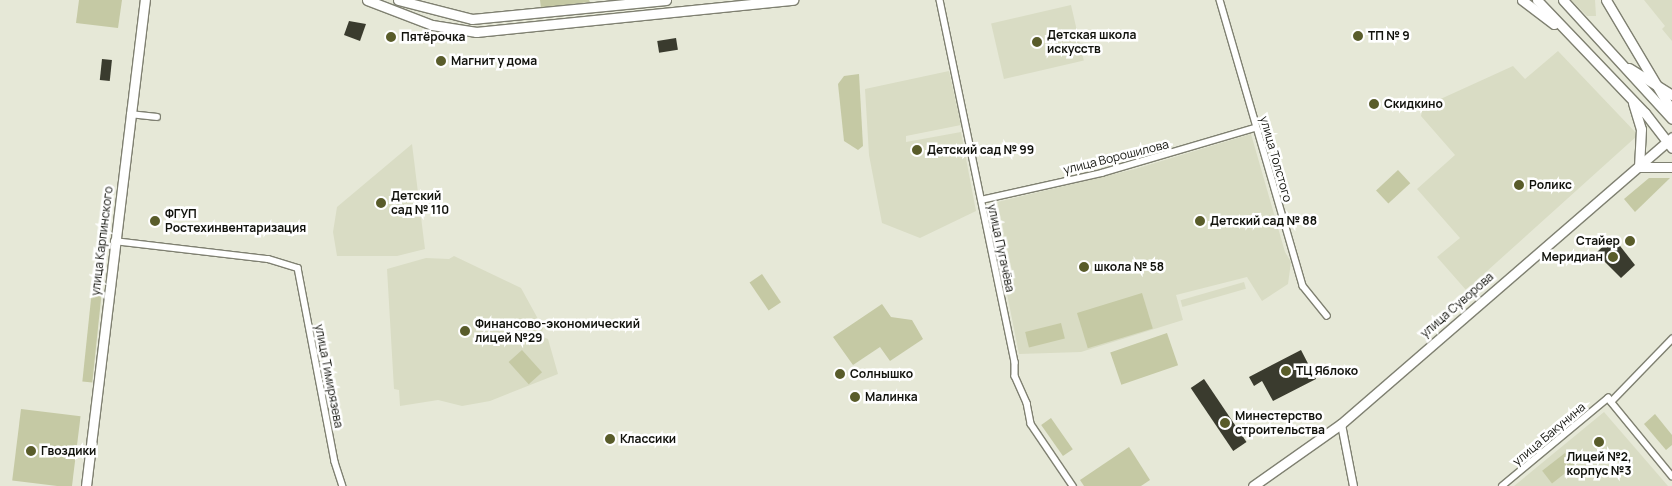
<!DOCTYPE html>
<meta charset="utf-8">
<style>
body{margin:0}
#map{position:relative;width:1672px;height:486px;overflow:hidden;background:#e6e8d7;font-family:Manrope,sans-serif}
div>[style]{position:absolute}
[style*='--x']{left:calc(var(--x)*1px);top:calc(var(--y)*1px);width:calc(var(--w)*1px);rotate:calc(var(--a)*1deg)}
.built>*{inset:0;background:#d9dcc4;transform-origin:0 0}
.green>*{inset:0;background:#c5c9a4;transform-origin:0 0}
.building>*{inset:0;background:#3a3b2e;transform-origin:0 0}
.roads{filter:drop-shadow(1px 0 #7f8071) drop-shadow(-1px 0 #7f8071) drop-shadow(0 1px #7f8071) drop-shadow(0 -1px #7f8071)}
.minor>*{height:5.5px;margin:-2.75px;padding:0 2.75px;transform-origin:2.75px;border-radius:2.75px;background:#fff}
.tertiary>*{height:7px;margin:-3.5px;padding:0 3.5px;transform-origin:3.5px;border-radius:3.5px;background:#fff}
.primary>*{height:9px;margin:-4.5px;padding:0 4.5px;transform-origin:4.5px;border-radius:4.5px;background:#fff}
.dots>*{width:14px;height:14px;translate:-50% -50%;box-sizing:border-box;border:2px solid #fff;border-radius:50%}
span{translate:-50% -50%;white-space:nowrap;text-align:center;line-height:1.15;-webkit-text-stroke:5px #fff;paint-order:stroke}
.poi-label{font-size:12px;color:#11120c;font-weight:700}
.left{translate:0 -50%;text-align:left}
.right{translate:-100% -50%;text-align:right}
.street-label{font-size:12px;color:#11120c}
</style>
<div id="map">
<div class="built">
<div style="clip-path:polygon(1571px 0,1595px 0,1596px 16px,1587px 16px)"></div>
<div style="clip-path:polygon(1644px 0,1672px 0,1672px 41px,1662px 29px,1665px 26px)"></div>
<div style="left:1071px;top:5px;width:57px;height:82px;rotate:77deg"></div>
<div style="clip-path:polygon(1558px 51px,1638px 135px,1466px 290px,1437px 257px,1460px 238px,1417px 189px,1455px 155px,1421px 116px,1423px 107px,1513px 66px,1525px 79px)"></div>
<div style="clip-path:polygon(949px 71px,961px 125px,906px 136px,906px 142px,961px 132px,976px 211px,920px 238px,882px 223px,869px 155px,865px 89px)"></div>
<div style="clip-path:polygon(1251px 134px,1285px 252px,1291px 262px,1288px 284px,1262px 301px,1247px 277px,1176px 295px,1183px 320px,1081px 352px,1019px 354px,989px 204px,1135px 169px)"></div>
<div style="clip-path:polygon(412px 144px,425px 249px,397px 256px,337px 256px,333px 232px,337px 207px)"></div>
<div style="clip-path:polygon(454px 256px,521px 288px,543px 328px,541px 336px,548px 339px,558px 374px,490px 401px,462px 406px,438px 400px,400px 406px,399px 390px,394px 389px,387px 269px,426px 258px,449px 259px)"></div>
<div style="left:1244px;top:282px;width:7px;height:66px;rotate:74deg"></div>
<div style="clip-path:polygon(1604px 412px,1668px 486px,1514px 486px)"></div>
</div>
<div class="green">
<div style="clip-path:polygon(79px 0,122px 0,118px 28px,76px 23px)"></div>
<div style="clip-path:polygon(540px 0,589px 0,590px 2px,541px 8px)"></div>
<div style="clip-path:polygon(859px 74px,863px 146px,858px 150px,844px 141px,838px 84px,844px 76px)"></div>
<div style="left:1398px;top:170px;width:18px;height:30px;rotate:47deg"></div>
<div style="clip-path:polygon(1649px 178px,1670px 178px,1635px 212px,1624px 199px)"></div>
<div style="left:762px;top:274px;width:34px;height:15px;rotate:56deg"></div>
<div style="left:93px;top:280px;width:10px;height:102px;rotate:6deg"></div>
<div style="left:1142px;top:293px;width:37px;height:68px;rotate:73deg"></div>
<div style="clip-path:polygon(882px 304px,891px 317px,912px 320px,923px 339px,890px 361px,880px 347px,853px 365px,833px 337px)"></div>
<div style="left:1061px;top:323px;width:16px;height:37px;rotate:76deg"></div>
<div style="left:1167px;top:333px;width:34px;height:60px;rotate:71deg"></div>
<div style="left:522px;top:350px;width:30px;height:18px;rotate:48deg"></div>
<div style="left:21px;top:409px;width:60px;height:72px;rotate:7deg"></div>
<div style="clip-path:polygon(1655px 414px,1672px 435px,1672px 445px,1666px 450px,1644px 424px)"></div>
<div style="left:1051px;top:418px;width:38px;height:12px;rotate:55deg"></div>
<div style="clip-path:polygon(1129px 447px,1150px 480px,1141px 486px,1084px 486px,1080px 480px)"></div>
<div style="left:1565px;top:453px;width:16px;height:29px;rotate:52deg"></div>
</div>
<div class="building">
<div style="clip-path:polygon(349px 21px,366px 24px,360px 41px,344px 35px)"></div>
<div style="left:676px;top:38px;width:12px;height:19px;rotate:81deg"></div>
<div style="left:102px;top:59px;width:10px;height:21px;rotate:6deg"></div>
<div style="clip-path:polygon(1613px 237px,1635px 265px,1621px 278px,1596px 253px)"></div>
<div style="clip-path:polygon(1301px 350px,1316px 379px,1273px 401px,1262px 381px,1254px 386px,1249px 377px)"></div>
<div style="left:1204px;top:379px;width:76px;height:16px;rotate:56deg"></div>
</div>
<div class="roads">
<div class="minor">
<div style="--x:940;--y:0;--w:370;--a:78.3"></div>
<div style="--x:1015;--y:362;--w:14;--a:90"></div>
<div style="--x:1015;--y:376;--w:30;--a:66"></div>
<div style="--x:1027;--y:403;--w:21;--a:79"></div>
<div style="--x:1031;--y:424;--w:75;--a:55.9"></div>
<div style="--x:1220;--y:0;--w:298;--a:73.8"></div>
<div style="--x:1303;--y:286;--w:38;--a:51"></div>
<div style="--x:130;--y:114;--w:27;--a:6"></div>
<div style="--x:981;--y:200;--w:124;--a:-12.6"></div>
<div style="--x:1102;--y:173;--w:159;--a:-16.4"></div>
<div style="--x:114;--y:241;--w:155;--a:6.7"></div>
<div style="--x:268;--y:259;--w:31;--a:17"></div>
<div style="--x:298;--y:268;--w:197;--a:79.2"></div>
<div style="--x:335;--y:462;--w:25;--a:72"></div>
<div style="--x:1611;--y:402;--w:88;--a:-45.9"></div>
<div style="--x:1502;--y:486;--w:138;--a:-39.7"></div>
<div style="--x:1608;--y:398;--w:101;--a:50.6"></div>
</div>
<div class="tertiary">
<div style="--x:1341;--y:424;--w:63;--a:79"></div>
</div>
<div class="primary">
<div style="--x:367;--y:0;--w:70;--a:21"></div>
<div style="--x:432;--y:25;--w:45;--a:9"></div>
<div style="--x:476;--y:32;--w:319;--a:-5.8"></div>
<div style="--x:398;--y:0;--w:76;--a:14.4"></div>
<div style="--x:472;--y:19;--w:195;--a:-5.6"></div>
<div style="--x:1522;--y:0;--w:40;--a:37"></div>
<div style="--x:1537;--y:0;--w:156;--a:46.3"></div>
<div style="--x:1645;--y:113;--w:44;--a:52.4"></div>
<div style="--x:1563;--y:0;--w:161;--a:47.5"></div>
<div style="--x:1606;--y:0;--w:129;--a:59.3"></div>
<div style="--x:1629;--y:68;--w:51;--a:32.1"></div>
<div style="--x:1633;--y:103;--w:27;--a:73"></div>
<div style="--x:1641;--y:129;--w:38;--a:93"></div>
<div style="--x:1639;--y:167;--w:33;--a:0"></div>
<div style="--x:86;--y:486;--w:490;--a:-83.1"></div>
<div style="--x:1253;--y:486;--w:108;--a:-35.2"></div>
<div style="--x:1341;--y:424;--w:438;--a:-40.9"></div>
</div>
</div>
<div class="dots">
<div style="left:1358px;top:36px;background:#595c2a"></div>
<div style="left:391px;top:37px;background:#595c2a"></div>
<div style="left:1037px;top:42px;background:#595c2a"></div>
<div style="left:441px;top:61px;background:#595c2a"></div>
<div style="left:1374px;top:104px;background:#595c2a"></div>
<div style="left:917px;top:150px;background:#595c2a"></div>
<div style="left:1519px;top:185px;background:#595c2a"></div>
<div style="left:381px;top:203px;background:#595c2a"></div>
<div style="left:155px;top:221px;background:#595c2a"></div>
<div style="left:1200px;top:221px;background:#595c2a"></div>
<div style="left:1630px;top:241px;background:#595c2a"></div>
<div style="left:1613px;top:257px;background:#595c2a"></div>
<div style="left:1084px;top:267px;background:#595c2a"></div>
<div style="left:465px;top:331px;background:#595c2a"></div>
<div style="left:1286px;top:371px;background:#595c2a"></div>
<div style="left:840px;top:374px;background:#595c2a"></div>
<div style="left:855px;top:397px;background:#595c2a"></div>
<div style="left:1225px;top:423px;background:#595c2a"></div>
<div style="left:610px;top:439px;background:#595c2a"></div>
<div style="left:1599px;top:442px;background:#595c2a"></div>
<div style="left:31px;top:451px;background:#595c2a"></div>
</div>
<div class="poi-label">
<span class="left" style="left:1047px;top:42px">Детская школа<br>искусств</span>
<span class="left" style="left:1368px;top:36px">ТП № 9</span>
<span class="left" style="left:401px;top:37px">Пятёрочка</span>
<span class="left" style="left:451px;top:61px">Магнит у дома</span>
<span class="left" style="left:1384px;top:104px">Скидкино</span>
<span class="left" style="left:927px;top:150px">Детский сад № 99</span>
<span class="left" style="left:1529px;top:185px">Роликс</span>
<span class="left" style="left:391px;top:203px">Детский<br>сад № 110</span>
<span class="left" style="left:165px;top:221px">ФГУП<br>Ростехинвентаризация</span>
<span class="left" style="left:1210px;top:221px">Детский сад № 88</span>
<span class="right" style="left:1620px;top:241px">Стайер</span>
<span class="right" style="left:1603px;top:257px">Меридиан</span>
<span class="left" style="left:1094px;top:267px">школа № 58</span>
<span class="left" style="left:475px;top:331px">Финансово-экономический<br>лицей №29</span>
<span class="left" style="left:1296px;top:371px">ТЦ Яблоко</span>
<span class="left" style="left:850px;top:374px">Солнышко</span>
<span class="left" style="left:865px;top:397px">Малинка</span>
<span class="left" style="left:1235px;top:423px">Минестерство<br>строительства</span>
<span class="left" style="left:620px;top:439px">Классики</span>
<span class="left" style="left:41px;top:451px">Гвоздики</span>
<span style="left:1599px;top:464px">Лицей №2,<br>корпус №3</span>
</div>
<div class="street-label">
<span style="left:1116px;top:157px;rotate:-14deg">улица Ворошилова</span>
<span style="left:1276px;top:159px;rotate:74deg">улица Толстого</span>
<span style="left:102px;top:241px;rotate:-83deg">улица Карпинского</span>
<span style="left:1001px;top:248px;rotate:78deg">улица Пугачёва</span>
<span style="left:1457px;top:305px;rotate:-41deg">улица Суворова</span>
<span style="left:329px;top:376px;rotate:79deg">улица Тимирязева</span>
<span style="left:1549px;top:434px;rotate:-40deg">улица Бакунина</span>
</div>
</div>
